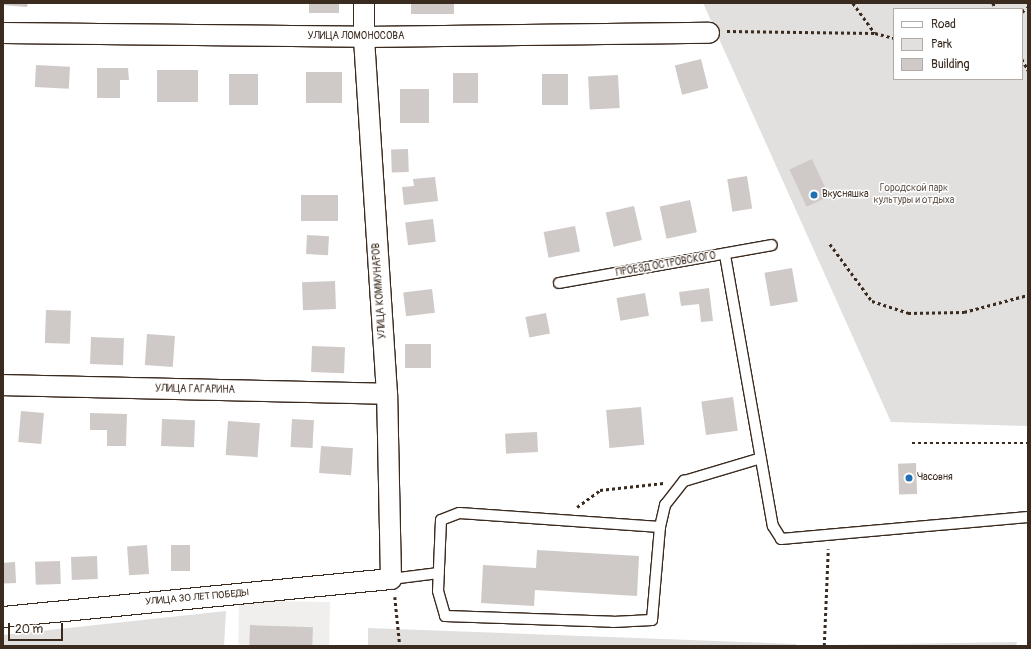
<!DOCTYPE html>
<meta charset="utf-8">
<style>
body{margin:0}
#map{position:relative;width:1031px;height:649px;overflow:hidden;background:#fff;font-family:Pangolin,sans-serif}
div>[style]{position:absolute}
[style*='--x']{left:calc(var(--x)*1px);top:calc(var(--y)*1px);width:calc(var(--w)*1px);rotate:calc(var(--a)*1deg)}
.built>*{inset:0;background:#f1efee;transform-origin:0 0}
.green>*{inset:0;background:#e2e0de}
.building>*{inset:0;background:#cfcac7;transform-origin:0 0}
.path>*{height:2.5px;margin-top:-1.25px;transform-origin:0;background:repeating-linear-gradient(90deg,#3b2a1e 0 3px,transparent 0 6px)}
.roads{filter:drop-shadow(1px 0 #3b2a1e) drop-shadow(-1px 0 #3b2a1e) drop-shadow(0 1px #3b2a1e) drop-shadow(0 -1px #3b2a1e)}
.service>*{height:10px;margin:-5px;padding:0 5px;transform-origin:5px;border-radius:5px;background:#fff}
.minor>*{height:20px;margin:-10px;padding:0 10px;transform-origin:10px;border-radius:10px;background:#fff}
.dots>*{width:11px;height:11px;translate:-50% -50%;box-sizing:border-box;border:2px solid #fff;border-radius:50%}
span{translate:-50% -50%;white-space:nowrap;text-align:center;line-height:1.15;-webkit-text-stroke:3px #fff;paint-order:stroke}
.street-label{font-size:10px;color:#3b2a1e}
.park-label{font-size:10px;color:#65584e}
.poi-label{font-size:10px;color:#3b2a1e}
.left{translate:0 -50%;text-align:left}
.frame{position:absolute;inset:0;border:4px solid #3b2a1e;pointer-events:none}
.legend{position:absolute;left:893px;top:8px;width:130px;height:72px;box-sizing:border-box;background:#fff;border:1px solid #b1aaa5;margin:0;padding:5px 7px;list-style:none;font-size:12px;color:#3b2a1e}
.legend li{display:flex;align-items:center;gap:8px;height:20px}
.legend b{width:20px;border:1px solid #b1aaa5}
.scale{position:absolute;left:8px;top:623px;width:55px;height:18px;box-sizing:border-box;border:2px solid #3b2a1e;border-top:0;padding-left:5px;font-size:12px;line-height:14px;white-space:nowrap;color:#3b2a1e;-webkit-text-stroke:3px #fff;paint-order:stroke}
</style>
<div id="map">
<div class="built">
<div style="left:330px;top:602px;width:44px;height:91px;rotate:91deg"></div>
</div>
<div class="green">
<div style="clip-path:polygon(evenodd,703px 3px,1028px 3px,1028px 426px,891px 422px,703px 3px,894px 9px,1022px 9px,1022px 79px,894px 79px,894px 9px)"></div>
<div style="clip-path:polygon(226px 611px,224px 646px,3px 646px,3px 635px)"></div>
<div style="clip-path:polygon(368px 628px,796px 644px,796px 646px,368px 646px)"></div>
<div style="clip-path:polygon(1017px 642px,1016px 646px,832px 646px,832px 645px)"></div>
</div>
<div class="building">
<div style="clip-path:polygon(3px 3px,28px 3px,27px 7px,3px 5px)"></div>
<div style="left:309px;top:3px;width:30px;height:10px"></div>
<div style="left:411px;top:3px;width:43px;height:11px"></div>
<div style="left:701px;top:59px;width:30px;height:27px;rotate:76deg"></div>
<div style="left:36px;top:65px;width:34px;height:22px;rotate:3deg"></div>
<div style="clip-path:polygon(97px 68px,128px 68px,129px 80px,120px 80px,120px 98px,97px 98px)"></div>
<div style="left:157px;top:70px;width:41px;height:32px"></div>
<div style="left:306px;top:72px;width:36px;height:31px"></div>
<div style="left:453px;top:73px;width:25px;height:30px"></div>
<div style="left:229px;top:74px;width:29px;height:31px"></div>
<div style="left:542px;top:74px;width:26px;height:31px"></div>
<div style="left:618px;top:75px;width:33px;height:30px;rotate:87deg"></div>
<div style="left:400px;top:89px;width:29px;height:34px"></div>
<div style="left:408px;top:149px;width:23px;height:17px;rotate:88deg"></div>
<div style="left:812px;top:159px;width:41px;height:25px;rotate:65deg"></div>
<div style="left:747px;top:176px;width:33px;height:20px;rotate:81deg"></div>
<div style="clip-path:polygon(435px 177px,438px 201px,404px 205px,402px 187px,414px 186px,413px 179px)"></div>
<div style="left:301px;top:195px;width:37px;height:26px"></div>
<div style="left:690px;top:200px;width:33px;height:31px;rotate:78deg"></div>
<div style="left:634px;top:206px;width:35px;height:29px;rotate:77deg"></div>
<div style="left:433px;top:219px;width:23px;height:28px;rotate:83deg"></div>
<div style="left:575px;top:226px;width:26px;height:32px;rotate:79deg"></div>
<div style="left:307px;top:235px;width:22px;height:19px;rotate:3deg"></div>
<div style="left:792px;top:268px;width:34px;height:28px;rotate:80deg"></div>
<div style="left:335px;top:281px;width:28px;height:33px;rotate:88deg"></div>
<div style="clip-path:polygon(709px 288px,713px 321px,701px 322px,699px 304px,681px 306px,679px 292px)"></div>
<div style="left:432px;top:289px;width:24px;height:29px;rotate:83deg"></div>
<div style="left:645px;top:293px;width:23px;height:29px;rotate:80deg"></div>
<div style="left:46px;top:310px;width:25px;height:33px;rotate:2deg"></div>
<div style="left:546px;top:313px;width:21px;height:21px;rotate:79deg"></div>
<div style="left:147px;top:334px;width:28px;height:31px;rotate:4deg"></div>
<div style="left:91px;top:337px;width:33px;height:27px;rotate:2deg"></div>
<div style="left:405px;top:344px;width:26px;height:24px"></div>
<div style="left:312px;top:346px;width:33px;height:26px;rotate:2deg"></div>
<div style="left:733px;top:397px;width:34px;height:32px;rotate:82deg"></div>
<div style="left:641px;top:407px;width:38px;height:35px;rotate:85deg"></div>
<div style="left:21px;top:411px;width:23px;height:31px;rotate:5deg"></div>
<div style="clip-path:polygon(90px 413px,127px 414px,126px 446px,107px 446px,107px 430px,90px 430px)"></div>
<div style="left:162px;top:419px;width:33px;height:27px;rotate:2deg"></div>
<div style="left:292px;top:419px;width:22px;height:28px;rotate:3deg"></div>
<div style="left:228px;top:421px;width:32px;height:34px;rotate:4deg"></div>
<div style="left:537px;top:432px;width:20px;height:32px;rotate:87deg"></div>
<div style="left:321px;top:446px;width:32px;height:27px;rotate:4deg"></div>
<div style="left:916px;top:463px;width:31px;height:18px;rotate:88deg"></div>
<div style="left:147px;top:545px;width:29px;height:20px;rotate:86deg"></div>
<div style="left:171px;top:545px;width:19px;height:26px"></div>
<div style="clip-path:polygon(537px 550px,639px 556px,637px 596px,535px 590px,534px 606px,481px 603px,483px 565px,536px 568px)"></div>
<div style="left:97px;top:556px;width:23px;height:26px;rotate:88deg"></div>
<div style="left:60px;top:561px;width:23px;height:25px;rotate:88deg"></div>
<div style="left:15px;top:562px;width:21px;height:12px;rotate:87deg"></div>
<div style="left:250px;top:625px;width:63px;height:21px;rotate:2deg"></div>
</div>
<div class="path">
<div style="--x:853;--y:3;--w:37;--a:54"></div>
<div style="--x:993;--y:3;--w:7;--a:63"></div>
<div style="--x:1022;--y:12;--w:8;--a:-40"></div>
<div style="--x:727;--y:31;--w:148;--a:0.8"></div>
<div style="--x:875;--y:33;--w:20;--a:15"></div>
<div style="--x:1022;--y:59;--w:13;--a:61"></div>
<div style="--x:830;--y:244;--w:71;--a:53.6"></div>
<div style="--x:872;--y:301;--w:38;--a:18"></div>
<div style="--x:908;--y:313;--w:56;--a:-1"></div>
<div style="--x:964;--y:312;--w:66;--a:-14.9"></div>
<div style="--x:912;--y:443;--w:116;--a:0"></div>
<div style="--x:577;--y:507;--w:29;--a:-36"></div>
<div style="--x:600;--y:490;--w:64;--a:-6.2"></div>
<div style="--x:395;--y:597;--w:49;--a:84.2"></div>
<div style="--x:824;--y:646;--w:97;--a:-87.6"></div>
</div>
<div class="roads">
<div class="service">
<div style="--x:725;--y:255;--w:275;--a:80"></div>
<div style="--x:773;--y:526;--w:15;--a:58"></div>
<div style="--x:781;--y:539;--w:248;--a:-5.1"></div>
<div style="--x:559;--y:283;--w:216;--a:-10.1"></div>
<div style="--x:660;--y:527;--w:201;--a:-176"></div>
<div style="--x:459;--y:513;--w:19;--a:159"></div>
<div style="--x:441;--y:520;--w:71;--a:92.4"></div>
<div style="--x:438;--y:591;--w:26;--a:74"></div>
<div style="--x:445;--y:616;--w:168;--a:2"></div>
<div style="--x:613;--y:622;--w:39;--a:-3"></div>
<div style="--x:652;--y:620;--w:93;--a:-85.1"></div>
<div style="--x:660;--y:527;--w:23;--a:-77"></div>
<div style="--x:665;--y:505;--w:31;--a:-52"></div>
<div style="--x:684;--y:481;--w:80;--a:-16.6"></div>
<div style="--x:391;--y:579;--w:48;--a:-7.1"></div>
</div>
<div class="minor">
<div style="--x:3;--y:33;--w:361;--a:0.6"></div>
<div style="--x:364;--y:37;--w:345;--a:-0.7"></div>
<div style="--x:3;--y:385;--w:384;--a:1.3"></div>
<div style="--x:3;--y:617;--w:390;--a:-5.6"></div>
<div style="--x:391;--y:579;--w:185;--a:-91.2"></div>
<div style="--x:387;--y:394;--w:358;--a:-93.7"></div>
<div style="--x:364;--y:37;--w:34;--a:-90"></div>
</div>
</div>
<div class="dots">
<div style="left:814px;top:195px;background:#1f6fb2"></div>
<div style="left:909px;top:478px;background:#1f6fb2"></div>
</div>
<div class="street-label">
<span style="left:356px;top:37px">УЛИЦА ЛОМОНОСОВА</span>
<span style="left:666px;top:265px;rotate:-10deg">ПРОЕЗД ОСТРОВСКОГО</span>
<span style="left:380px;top:291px;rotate:-94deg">УЛИЦА КОММУНАРОВ</span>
<span style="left:195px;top:390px;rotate:1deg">УЛИЦА ГАГАРИНА</span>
<span style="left:197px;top:598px;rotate:-5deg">УЛИЦА 30 ЛЕТ ПОБЕДЫ</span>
</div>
<div class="park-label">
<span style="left:914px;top:194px">Городской парк<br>культуры и отдыха</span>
</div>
<div class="poi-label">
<span class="left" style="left:822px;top:195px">Вкусняшка</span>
<span class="left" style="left:917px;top:478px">Часовня</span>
</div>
<div class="frame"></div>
<ul class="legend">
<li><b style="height:5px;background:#fff"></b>Road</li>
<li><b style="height:11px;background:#e2e0de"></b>Park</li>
<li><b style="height:11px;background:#cfcac7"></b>Building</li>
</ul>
<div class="scale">20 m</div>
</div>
